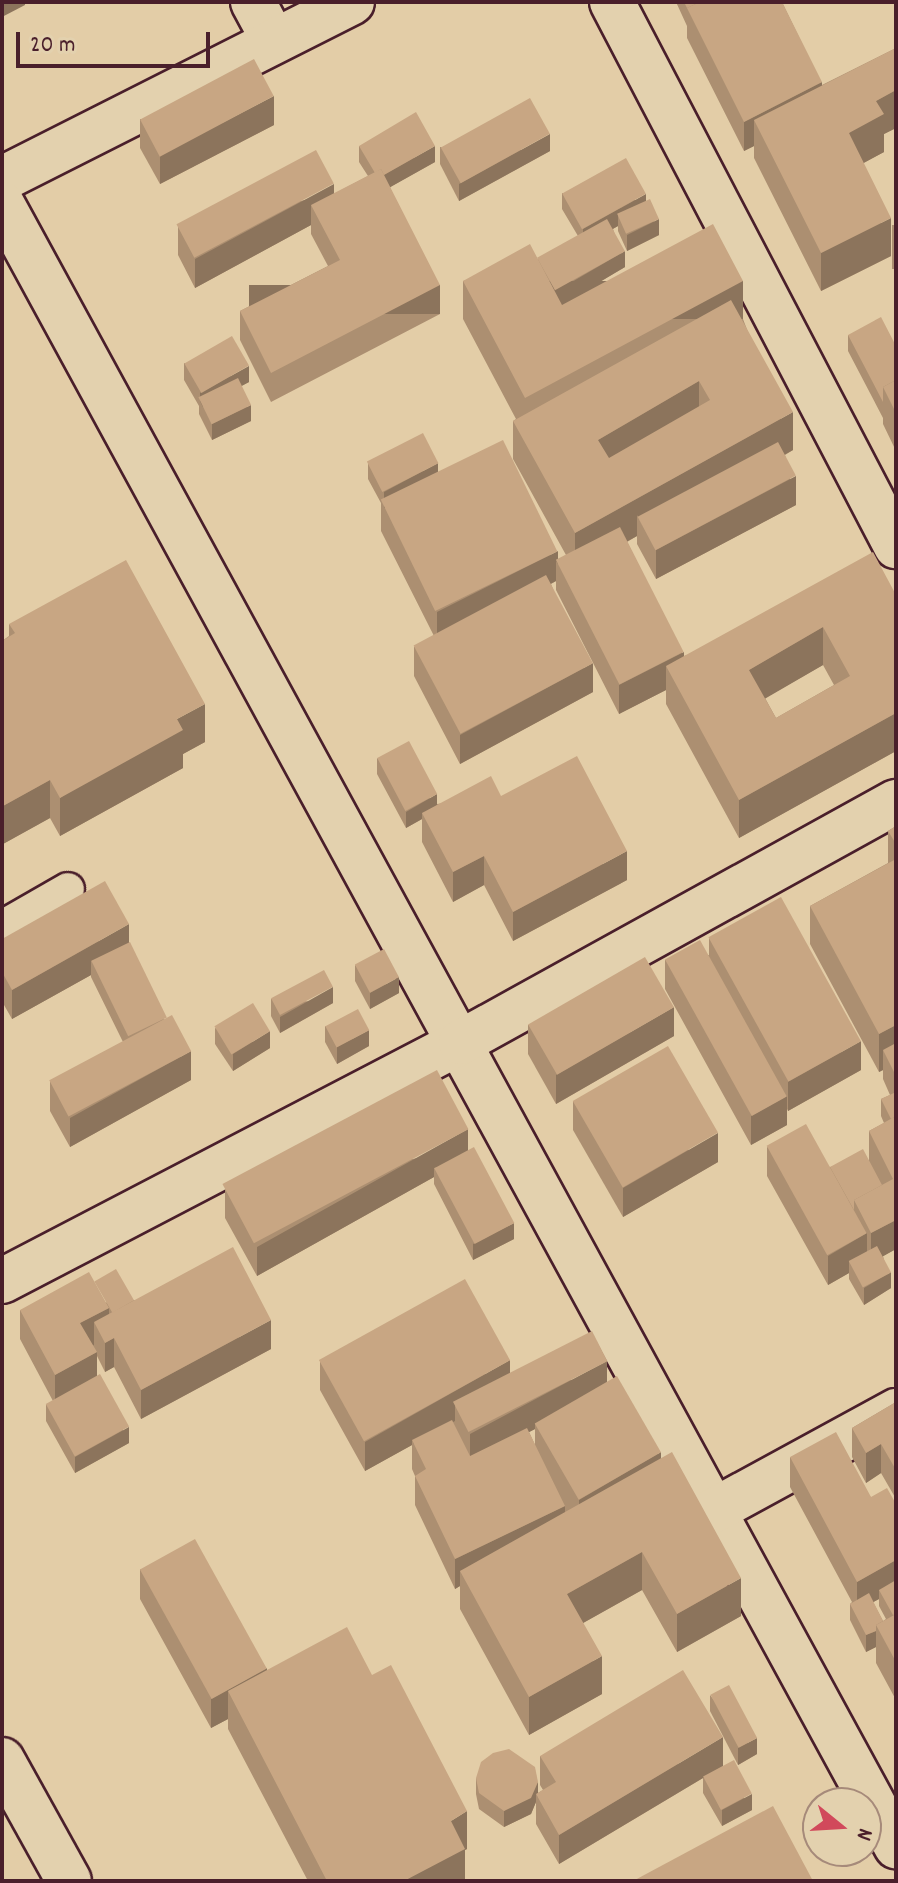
<!DOCTYPE html>
<style>
body{margin:0}
#map{position:relative;width:898px;height:1883px;overflow:hidden;background:#e3cda7;font-family:Dekko,sans-serif}
div>[style]{position:absolute}
[style*='--x']{left:calc(var(--x)*1px);top:calc(var(--y)*1px);width:calc(var(--w)*1px);rotate:calc(var(--a)*1deg)}
.roads{filter:drop-shadow(2px 0 #4a1f2b) drop-shadow(-2px 0 #4a1f2b) drop-shadow(0 2px #4a1f2b) drop-shadow(0 -2px #4a1f2b)}
.service>*{height:32px;margin:-16px;padding:0 16px;transform-origin:16px;border-radius:16px;background:#e3d1ae}
.minor>*{height:44px;margin:-22px;padding:0 22px;transform-origin:22px;border-radius:22px;background:#e3d1ae}
.trunk>*{height:44px;margin:-22px;padding:0 22px;transform-origin:22px;border-radius:22px;background:#e3d1ae}
.wall>*{inset:0;background:#ac8f71;transform-origin:0 0}
.shaded-wall>*{inset:0;background:#8c745c;transform-origin:0 0}
.building>*{inset:0;background:#c8a683;transform-origin:0 0}
span{translate:-50% -50%;white-space:nowrap;text-align:center;line-height:1.15;-webkit-text-stroke:8px #e3d1ae;paint-order:stroke}
.frame{position:absolute;inset:0;border:4px solid #4a1f2b;pointer-events:none}
.north{position:absolute;left:802px;top:1787px;width:80px;height:80px;box-sizing:border-box;background:#e3d1ae;border:2px solid #a68a7a;border-radius:50%;rotate:108deg;font-size:22px;font-weight:700;line-height:32px;text-align:center;color:#4a1f2b}
.north::after{content:'';display:block;margin:auto;width:28px;height:36px;background:#d1495b;clip-path:polygon(50% 0,100% 100%,50% 72%,0 100%)}
.scale{position:absolute;left:16px;top:32px;width:194px;height:36px;box-sizing:border-box;border:4px solid #4a1f2b;border-top:0;padding-left:10px;font-size:24px;line-height:28px;white-space:nowrap;color:#4a1f2b;-webkit-text-stroke:6px #e3d1ae;paint-order:stroke}
</style>
<div id="map">
<div class="roads">
<div class="service">
<div style="--x:2;--y:927;--w:76;--a:-29.9"></div>
</div>
<div class="minor">
<div style="--x:253;--y:2;--w:44;--a:61.7"></div>
<div style="--x:612;--y:2;--w:614;--a:62.43"></div>
<div style="--x:2;--y:179;--w:392;--a:-26.8"></div>
<div style="--x:2;--y:204;--w:1870;--a:61.43"></div>
<div style="--x:2;--y:1281;--w:517;--a:-27.51"></div>
<div style="--x:461;--y:1042;--w:497;--a:-28.9"></div>
<div style="--x:711;--y:1512;--w:211;--a:-28.6"></div>
</div>
<div class="trunk">
<div style="--x:2;--y:1760;--w:138;--a:61"></div>
</div>
</div>
<div class="wall">
<div style="clip-path:polygon(676px 2px,782px 2px,822px 85px,896px 48px,896px 128px,884px 134px,884px 152px,863px 163px,891px 256px,821px 291px,754px 158px,754px 146px,744px 151px,687px 38px,687px 26px)"></div>
<div style="clip-path:polygon(140px 119px,274px 125px,160px 184px,140px 148px)"></div>
<div style="clip-path:polygon(359px 146px,435px 162px,390px 187px,440px 314px,271px 402px,240px 340px,240px 311px,328px 266px,311px 234px,311px 225px,195px 288px,178px 255px,178px 226px,334px 194px,368px 176px,359px 162px)"></div>
<div style="clip-path:polygon(440px 147px,550px 151px,459px 201px,440px 164px)"></div>
<div style="clip-path:polygon(evenodd,562px 193px,646px 201px,659px 235px,627px 251px,618px 231px,618px 226px,613px 229px,625px 267px,562px 304px,562px 305px,743px 319px,793px 450px,785px 455px,796px 505px,656px 579px,637px 544px,637px 536px,627px 542px,684px 656px,896px 595px,896px 751px,739px 838px,666px 704px,666px 690px,619px 714px,556px 590px,556px 581px,551px 584px,593px 692px,460px 764px,414px 676px,414px 647px,434px 636px,381px 531px,381px 503px,368px 479px,368px 463px,438px 473px,558px 560px,566px 555px,513px 459px,513px 421px,516px 419px,463px 319px,463px 281px,538px 259px,578px 236px,562px 209px,562px 193px,823px 665px,834px 685px,776px 718px,765px 698px,823px 665px)"></div>
<div style="left:896px;top:225px;width:44px;height:4px;rotate:90deg"></div>
<div style="clip-path:polygon(848px 335px,896px 346px,896px 451px,883px 424px,883px 418px,848px 351px)"></div>
<div style="clip-path:polygon(184px 363px,249px 382px,241px 386px,251px 421px,212px 440px,199px 414px,199px 406px,184px 380px)"></div>
<div style="clip-path:polygon(9px 624px,205px 742px,183px 754px,183px 768px,60px 836px,50px 818px,3px 844px,2px 842px,2px 641px,9px 636px)"></div>
<div style="clip-path:polygon(377px 758px,437px 804px,501px 796px,627px 880px,513px 941px,484px 885px,453px 902px,422px 842px,422px 819px,406px 828px,377px 774px)"></div>
<div style="clip-path:polygon(896px 826px,896px 1249px,883px 1256px,891px 1288px,864px 1305px,849px 1279px,849px 1273px,828px 1285px,767px 1176px,767px 1147px,830px 1167px,869px 1160px,869px 1131px,884px 1123px,881px 1116px,881px 1099px,890px 1095px,883px 1079px,883px 1070px,879px 1072px,810px 944px,810px 906px,888px 863px,888px 831px)"></div>
<div style="clip-path:polygon(709px 938px,861px 1070px,788px 1111px,787px 1109px,787px 1125px,751px 1145px,665px 989px,665px 960px,709px 955px)"></div>
<div style="clip-path:polygon(2px 939px,129px 942px,191px 1080px,70px 1147px,50px 1111px,50px 1081px,123px 1042px,91px 977px,91px 975px,12px 1019px,4px 1005px,4px 1020px,2px 1021px)"></div>
<div style="clip-path:polygon(355px 965px,399px 993px,370px 1009px,355px 981px)"></div>
<div style="clip-path:polygon(271px 999px,333px 1003px,280px 1033px,271px 1016px)"></div>
<div style="clip-path:polygon(528px 1025px,674px 1036px,556px 1104px,528px 1054px)"></div>
<div style="clip-path:polygon(325px 1026px,369px 1046px,337px 1064px,325px 1042px)"></div>
<div style="clip-path:polygon(215px 1028px,270px 1048px,233px 1071px,215px 1044px)"></div>
<div style="clip-path:polygon(573px 1101px,718px 1162px,623px 1217px,573px 1130px)"></div>
<div style="clip-path:polygon(468px 1150px,514px 1239px,473px 1260px,434px 1184px,434px 1177px,257px 1276px,225px 1218px,225px 1189px)"></div>
<div style="clip-path:polygon(134px 1300px,271px 1349px,141px 1419px,114px 1367px,105px 1372px,97px 1356px,97px 1376px,129px 1443px,75px 1473px,46px 1421px,46px 1405px,53px 1401px,20px 1339px,20px 1310px)"></div>
<div style="clip-path:polygon(evenodd,320px 1361px,510px 1376px,607px 1382px,661px 1458px,741px 1616px,677px 1652px,642px 1590px,583px 1623px,602px 1694px,529px 1735px,460px 1609px,460px 1586px,455px 1589px,415px 1505px,415px 1476px,412px 1469px,412px 1445px,365px 1471px,320px 1390px,320px 1361px,535px 1429px,535px 1445px,529px 1432px,535px 1429px)"></div>
<div style="clip-path:polygon(896px 1402px,896px 1499px,881px 1473px,866px 1483px,852px 1457px,852px 1428px)"></div>
<div style="clip-path:polygon(evenodd,790px 1457px,871px 1497px,896px 1504px,896px 1700px,876px 1663px,876px 1647px,866px 1652px,850px 1620px,850px 1604px,852px 1602px,790px 1487px,790px 1457px,879px 1599px,879px 1606px,886px 1619px,883px 1621px,873px 1602px,879px 1599px)"></div>
<div style="clip-path:polygon(140px 1569px,267px 1670px,372px 1675px,467px 1849px,465px 1850px,465px 1881px,308px 1881px,228px 1729px,228px 1719px,211px 1728px,140px 1599px)"></div>
<div style="clip-path:polygon(710px 1695px,757px 1754px,738px 1765px,710px 1711px)"></div>
<div style="clip-path:polygon(540px 1756px,723px 1766px,752px 1810px,722px 1826px,703px 1793px,703px 1778px,559px 1864px,536px 1824px,536px 1802px,531px 1814px,504px 1827px,479px 1809px,476px 1794px,476px 1778px,538px 1793px,543px 1790px,540px 1785px)"></div>
</div>
<div class="shaded-wall">
<div style="clip-path:polygon(2px 2px,25px 2px,25px 5px,2px 17px)"></div>
<div style="clip-path:polygon(822px 82px,822px 111px,754px 120px,754px 146px,744px 151px,744px 122px)"></div>
<div style="clip-path:polygon(896px 90px,896px 128px,884px 134px,884px 152px,849px 171px,849px 133px,876px 101px)"></div>
<div style="clip-path:polygon(274px 96px,274px 125px,160px 184px,160px 155px)"></div>
<div style="clip-path:polygon(550px 134px,550px 151px,459px 201px,459px 184px)"></div>
<div style="clip-path:polygon(435px 146px,435px 162px,378px 194px,378px 178px)"></div>
<div style="clip-path:polygon(334px 184px,334px 213px,311px 205px,311px 225px,195px 288px,195px 259px)"></div>
<div style="clip-path:polygon(646px 194px,646px 211px,618px 215px,618px 226px,583px 245px,583px 229px)"></div>
<div style="clip-path:polygon(891px 218px,891px 256px,821px 291px,821px 253px)"></div>
<div style="clip-path:polygon(659px 219px,659px 235px,627px 251px,627px 235px)"></div>
<div style="clip-path:polygon(625px 251px,625px 267px,553px 310px,553px 293px)"></div>
<div style="left:743px;top:281px;width:38px;height:247px;rotate:90deg"></div>
<div style="left:440px;top:285px;width:29px;height:191px;rotate:90deg"></div>
<div style="clip-path:polygon(249px 366px,249px 382px,203px 407px,200px 401px,200px 393px)"></div>
<div style="clip-path:polygon(699px 381px,699px 419px,598px 478px,598px 440px)"></div>
<div style="clip-path:polygon(251px 405px,251px 421px,212px 440px,212px 424px)"></div>
<div style="clip-path:polygon(793px 412px,793px 450px,646px 531px,637px 515px,637px 536px,575px 570px,575px 533px)"></div>
<div style="clip-path:polygon(438px 463px,438px 480px,384px 508px,384px 492px)"></div>
<div style="clip-path:polygon(796px 476px,796px 505px,656px 579px,656px 550px)"></div>
<div style="clip-path:polygon(558px 551px,558px 564px,556px 561px,556px 581px,437px 642px,437px 612px)"></div>
<div style="clip-path:polygon(823px 627px,823px 665px,749px 708px,749px 670px)"></div>
<div style="clip-path:polygon(684px 652px,684px 681px,666px 666px,666px 690px,619px 714px,619px 685px)"></div>
<div style="clip-path:polygon(593px 663px,593px 692px,460px 764px,460px 735px)"></div>
<div style="clip-path:polygon(205px 704px,205px 742px,183px 754px,183px 768px,60px 836px,60px 798px,177px 719px)"></div>
<div style="clip-path:polygon(896px 713px,896px 751px,739px 838px,739px 800px)"></div>
<div style="clip-path:polygon(50px 780px,50px 818px,3px 844px,3px 806px)"></div>
<div style="clip-path:polygon(437px 794px,437px 810px,422px 813px,422px 819px,406px 828px,406px 812px)"></div>
<div style="clip-path:polygon(627px 851px,627px 880px,513px 941px,513px 912px)"></div>
<div style="clip-path:polygon(484px 856px,484px 885px,453px 902px,453px 872px)"></div>
<div style="clip-path:polygon(129px 924px,129px 953px,91px 961px,91px 975px,12px 1019px,12px 990px)"></div>
<div style="clip-path:polygon(399px 977px,399px 993px,370px 1009px,370px 993px)"></div>
<div style="clip-path:polygon(333px 987px,333px 1003px,280px 1033px,280px 1017px)"></div>
<div style="clip-path:polygon(4px 1003px,4px 1020px,2px 1021px,2px 1005px)"></div>
<div style="clip-path:polygon(674px 1007px,674px 1036px,556px 1104px,556px 1075px)"></div>
<div style="clip-path:polygon(896px 1025px,896px 1063px,883px 1050px,883px 1070px,879px 1072px,879px 1034px)"></div>
<div style="clip-path:polygon(369px 1030px,369px 1046px,337px 1064px,337px 1047px)"></div>
<div style="clip-path:polygon(270px 1031px,270px 1048px,233px 1071px,233px 1054px)"></div>
<div style="clip-path:polygon(861px 1041px,861px 1070px,788px 1111px,788px 1082px)"></div>
<div style="clip-path:polygon(191px 1051px,191px 1080px,70px 1147px,70px 1118px)"></div>
<div style="clip-path:polygon(787px 1096px,787px 1125px,751px 1145px,751px 1116px)"></div>
<div style="clip-path:polygon(468px 1129px,468px 1158px,434px 1168px,434px 1177px,257px 1276px,257px 1247px)"></div>
<div style="clip-path:polygon(718px 1133px,718px 1162px,623px 1217px,623px 1188px)"></div>
<div style="left:4px;top:1198px;width:16px;height:2px;rotate:90deg"></div>
<div style="clip-path:polygon(896px 1220px,896px 1249px,871px 1263px,871px 1233px)"></div>
<div style="clip-path:polygon(514px 1223px,514px 1239px,473px 1260px,473px 1244px)"></div>
<div style="clip-path:polygon(867px 1233px,867px 1262px,849px 1262px,849px 1273px,828px 1285px,828px 1256px)"></div>
<div style="clip-path:polygon(891px 1272px,891px 1288px,864px 1305px,864px 1288px)"></div>
<div style="clip-path:polygon(109px 1308px,109px 1337px,94px 1322px,94px 1345px,80px 1352px,80px 1323px)"></div>
<div style="clip-path:polygon(271px 1320px,271px 1349px,141px 1419px,141px 1390px)"></div>
<div style="clip-path:polygon(114px 1338px,114px 1367px,105px 1372px,105px 1343px)"></div>
<div style="clip-path:polygon(97px 1352px,97px 1382px,55px 1404px,55px 1375px)"></div>
<div style="clip-path:polygon(510px 1360px,510px 1389px,455px 1406px,455px 1421px,414px 1444px,412px 1440px,412px 1445px,365px 1471px,365px 1442px)"></div>
<div style="clip-path:polygon(607px 1361px,607px 1390px,535px 1424px,535px 1429px,470px 1463px,470px 1434px)"></div>
<div style="clip-path:polygon(129px 1427px,129px 1443px,75px 1473px,75px 1457px)"></div>
<div style="clip-path:polygon(881px 1444px,881px 1473px,866px 1483px,866px 1453px)"></div>
<div style="clip-path:polygon(661px 1452px,661px 1481px,579px 1530px,579px 1500px)"></div>
<div style="clip-path:polygon(565px 1506px,565px 1535px,460px 1571px,460px 1586px,455px 1589px,455px 1559px)"></div>
<div style="clip-path:polygon(642px 1552px,642px 1590px,567px 1632px,567px 1594px)"></div>
<div style="clip-path:polygon(896px 1560px,896px 1590px,879px 1590px,879px 1599px,857px 1611px,857px 1582px)"></div>
<div style="clip-path:polygon(741px 1578px,741px 1616px,677px 1652px,677px 1614px)"></div>
<div style="clip-path:polygon(876px 1631px,876px 1647px,866px 1652px,866px 1635px)"></div>
<div style="clip-path:polygon(602px 1656px,602px 1694px,529px 1735px,529px 1697px)"></div>
<div style="clip-path:polygon(267px 1668px,267px 1698px,228px 1691px,228px 1719px,211px 1728px,211px 1699px)"></div>
<div style="clip-path:polygon(723px 1737px,723px 1766px,559px 1864px,559px 1835px)"></div>
<div style="clip-path:polygon(757px 1738px,757px 1754px,738px 1765px,738px 1748px)"></div>
<div style="clip-path:polygon(538px 1782px,538px 1797px,536px 1794px,536px 1802px,531px 1814px,504px 1827px,504px 1811px)"></div>
<div style="clip-path:polygon(752px 1794px,752px 1810px,722px 1826px,722px 1810px)"></div>
<div style="clip-path:polygon(467px 1811px,467px 1849px,465px 1850px,465px 1881px,404px 1881px,451px 1821px)"></div>
</div>
<div class="building">
<div style="clip-path:polygon(684px 2px,700px 2px,687px 8px,688px 10px)"></div>
<div style="clip-path:polygon(700px 2px,782px 2px,822px 82px,744px 122px,687px 8px)"></div>
<div style="clip-path:polygon(896px 48px,896px 90px,876px 101px,884px 114px,849px 133px,891px 218px,821px 253px,754px 120px)"></div>
<div style="left:254px;top:59px;width:42px;height:129px;rotate:62deg"></div>
<div style="left:530px;top:98px;width:41px;height:102px;rotate:61deg"></div>
<div style="clip-path:polygon(416px 112px,435px 146px,384px 175px,381px 169px,375px 173px,359px 146px)"></div>
<div style="left:316px;top:150px;width:38px;height:158px;rotate:62deg"></div>
<div style="left:626px;top:158px;width:41px;height:73px;rotate:61deg"></div>
<div style="clip-path:polygon(381px 169px,440px 285px,271px 373px,240px 311px,340px 260px,311px 205px)"></div>
<div style="left:650px;top:199px;width:22px;height:36px;rotate:66deg"></div>
<div style="left:607px;top:219px;width:37px;height:80px;rotate:61deg"></div>
<div style="clip-path:polygon(713px 224px,743px 281px,525px 398px,463px 281px,530px 244px,562px 305px)"></div>
<div style="clip-path:polygon(evenodd,731px 300px,793px 412px,575px 533px,513px 421px,731px 300px,699px 381px,710px 400px,609px 458px,598px 440px,699px 381px)"></div>
<div style="clip-path:polygon(881px 317px,896px 346px,896px 380px,883px 387px,883px 402px,848px 335px)"></div>
<div style="left:232px;top:336px;width:34px;height:55px;rotate:60deg"></div>
<div style="left:238px;top:378px;width:30px;height:44px;rotate:64deg"></div>
<div style="clip-path:polygon(896px 380px,896px 413px,883px 387px)"></div>
<div style="left:423px;top:433px;width:34px;height:63px;rotate:63deg"></div>
<div style="left:503px;top:440px;width:124px;height:136px;rotate:64deg"></div>
<div style="left:778px;top:442px;width:38px;height:159px;rotate:62deg"></div>
<div style="left:620px;top:527px;width:140px;height:72px;rotate:63deg"></div>
<div style="clip-path:polygon(evenodd,873px 552px,896px 595px,896px 713px,739px 800px,666px 666px,873px 552px,823px 627px,850px 676px,776px 718px,749px 670px,823px 627px)"></div>
<div style="clip-path:polygon(126px 560px,205px 704px,177px 719px,183px 730px,60px 798px,50px 780px,3px 806px,2px 804px,2px 641px,15px 633px,9px 624px)"></div>
<div style="left:546px;top:575px;width:100px;height:150px;rotate:62deg"></div>
<div style="left:409px;top:741px;width:60px;height:36px;rotate:62deg"></div>
<div style="clip-path:polygon(577px 756px,627px 851px,513px 912px,484px 856px,453px 872px,422px 813px,491px 776px,501px 796px)"></div>
<div style="clip-path:polygon(896px 826px,896px 844px,888px 831px)"></div>
<div style="clip-path:polygon(896px 859px,896px 1025px,879px 1034px,810px 906px)"></div>
<div style="clip-path:polygon(105px 881px,129px 924px,12px 990px,2px 972px,2px 939px)"></div>
<div style="left:781px;top:897px;width:165px;height:83px;rotate:61deg"></div>
<div style="left:700px;top:940px;width:179px;height:40px;rotate:61deg"></div>
<div style="left:130px;top:942px;width:84px;height:43px;rotate:64deg"></div>
<div style="left:384px;top:949px;width:32px;height:33px;rotate:62deg"></div>
<div style="left:645px;top:957px;width:58px;height:135px;rotate:60deg"></div>
<div style="left:324px;top:970px;width:19px;height:60px;rotate:62deg"></div>
<div style="left:253px;top:1003px;width:33px;height:45px;rotate:59deg"></div>
<div style="left:358px;top:1009px;width:24px;height:37px;rotate:62deg"></div>
<div style="left:172px;top:1015px;width:41px;height:139px;rotate:62deg"></div>
<div style="clip-path:polygon(896px 1043px,896px 1076px,883px 1050px)"></div>
<div style="left:668px;top:1046px;width:100px;height:110px;rotate:60deg"></div>
<div style="left:437px;top:1070px;width:67px;height:243px;rotate:62deg"></div>
<div style="clip-path:polygon(896px 1092px,896px 1116px,891px 1119px,881px 1099px)"></div>
<div style="clip-path:polygon(896px 1116px,896px 1220px,871px 1233px,854px 1200px,893px 1179px,869px 1131px)"></div>
<div style="left:806px;top:1124px;width:125px;height:45px;rotate:61deg"></div>
<div style="left:474px;top:1147px;width:86px;height:45px;rotate:62deg"></div>
<div style="clip-path:polygon(863px 1149px,882px 1185px,854px 1200px,854px 1210px,830px 1167px)"></div>
<div style="left:877px;top:1246px;width:30px;height:32px;rotate:62deg"></div>
<div style="clip-path:polygon(233px 1247px,271px 1320px,141px 1390px,114px 1338px,105px 1343px,94px 1322px)"></div>
<div style="left:116px;top:1269px;width:36px;height:25px;rotate:60deg"></div>
<div style="clip-path:polygon(89px 1272px,109px 1308px,80px 1323px,97px 1352px,55px 1375px,20px 1310px)"></div>
<div style="left:465px;top:1279px;width:93px;height:167px;rotate:61deg"></div>
<div style="left:592px;top:1331px;width:34px;height:156px;rotate:63deg"></div>
<div style="left:100px;top:1374px;width:60px;height:62px;rotate:61deg"></div>
<div style="left:617px;top:1376px;width:88px;height:95px;rotate:60deg"></div>
<div style="clip-path:polygon(896px 1402px,896px 1470px,881px 1444px,866px 1453px,852px 1428px)"></div>
<div style="clip-path:polygon(452px 1420px,470px 1456px,527px 1428px,565px 1506px,455px 1559px,415px 1476px,426px 1469px,412px 1440px)"></div>
<div style="clip-path:polygon(836px 1432px,871px 1497px,887px 1488px,896px 1504px,896px 1560px,857px 1582px,790px 1457px)"></div>
<div style="clip-path:polygon(672px 1452px,741px 1578px,677px 1614px,642px 1552px,567px 1594px,602px 1656px,529px 1697px,460px 1571px)"></div>
<div style="left:195px;top:1539px;width:148px;height:63px;rotate:61deg"></div>
<div style="clip-path:polygon(896px 1580px,896px 1614px,893px 1615px,879px 1590px)"></div>
<div style="clip-path:polygon(869px 1593px,883px 1621px,876px 1625px,876px 1631px,866px 1635px,850px 1604px)"></div>
<div style="clip-path:polygon(896px 1614px,896px 1662px,876px 1625px)"></div>
<div style="clip-path:polygon(347px 1627px,372px 1675px,391px 1665px,467px 1811px,451px 1821px,465px 1849px,404px 1881px,327px 1881px,228px 1691px)"></div>
<div style="clip-path:polygon(683px 1670px,723px 1737px,559px 1835px,536px 1794px,556px 1782px,540px 1756px)"></div>
<div style="left:729px;top:1685px;width:60px;height:21px;rotate:62deg"></div>
<div style="clip-path:polygon(509px 1749px,535px 1767px,538px 1782px,531px 1798px,504px 1811px,479px 1793px,476px 1778px,481px 1762px,493px 1753px)"></div>
<div style="left:734px;top:1760px;width:38px;height:35px;rotate:62deg"></div>
<div style="clip-path:polygon(773px 1806px,813px 1881px,633px 1881px)"></div>
</div>
<div class="frame"></div>
<div class="north">N</div>
<div class="scale">20 m</div>
</div>
